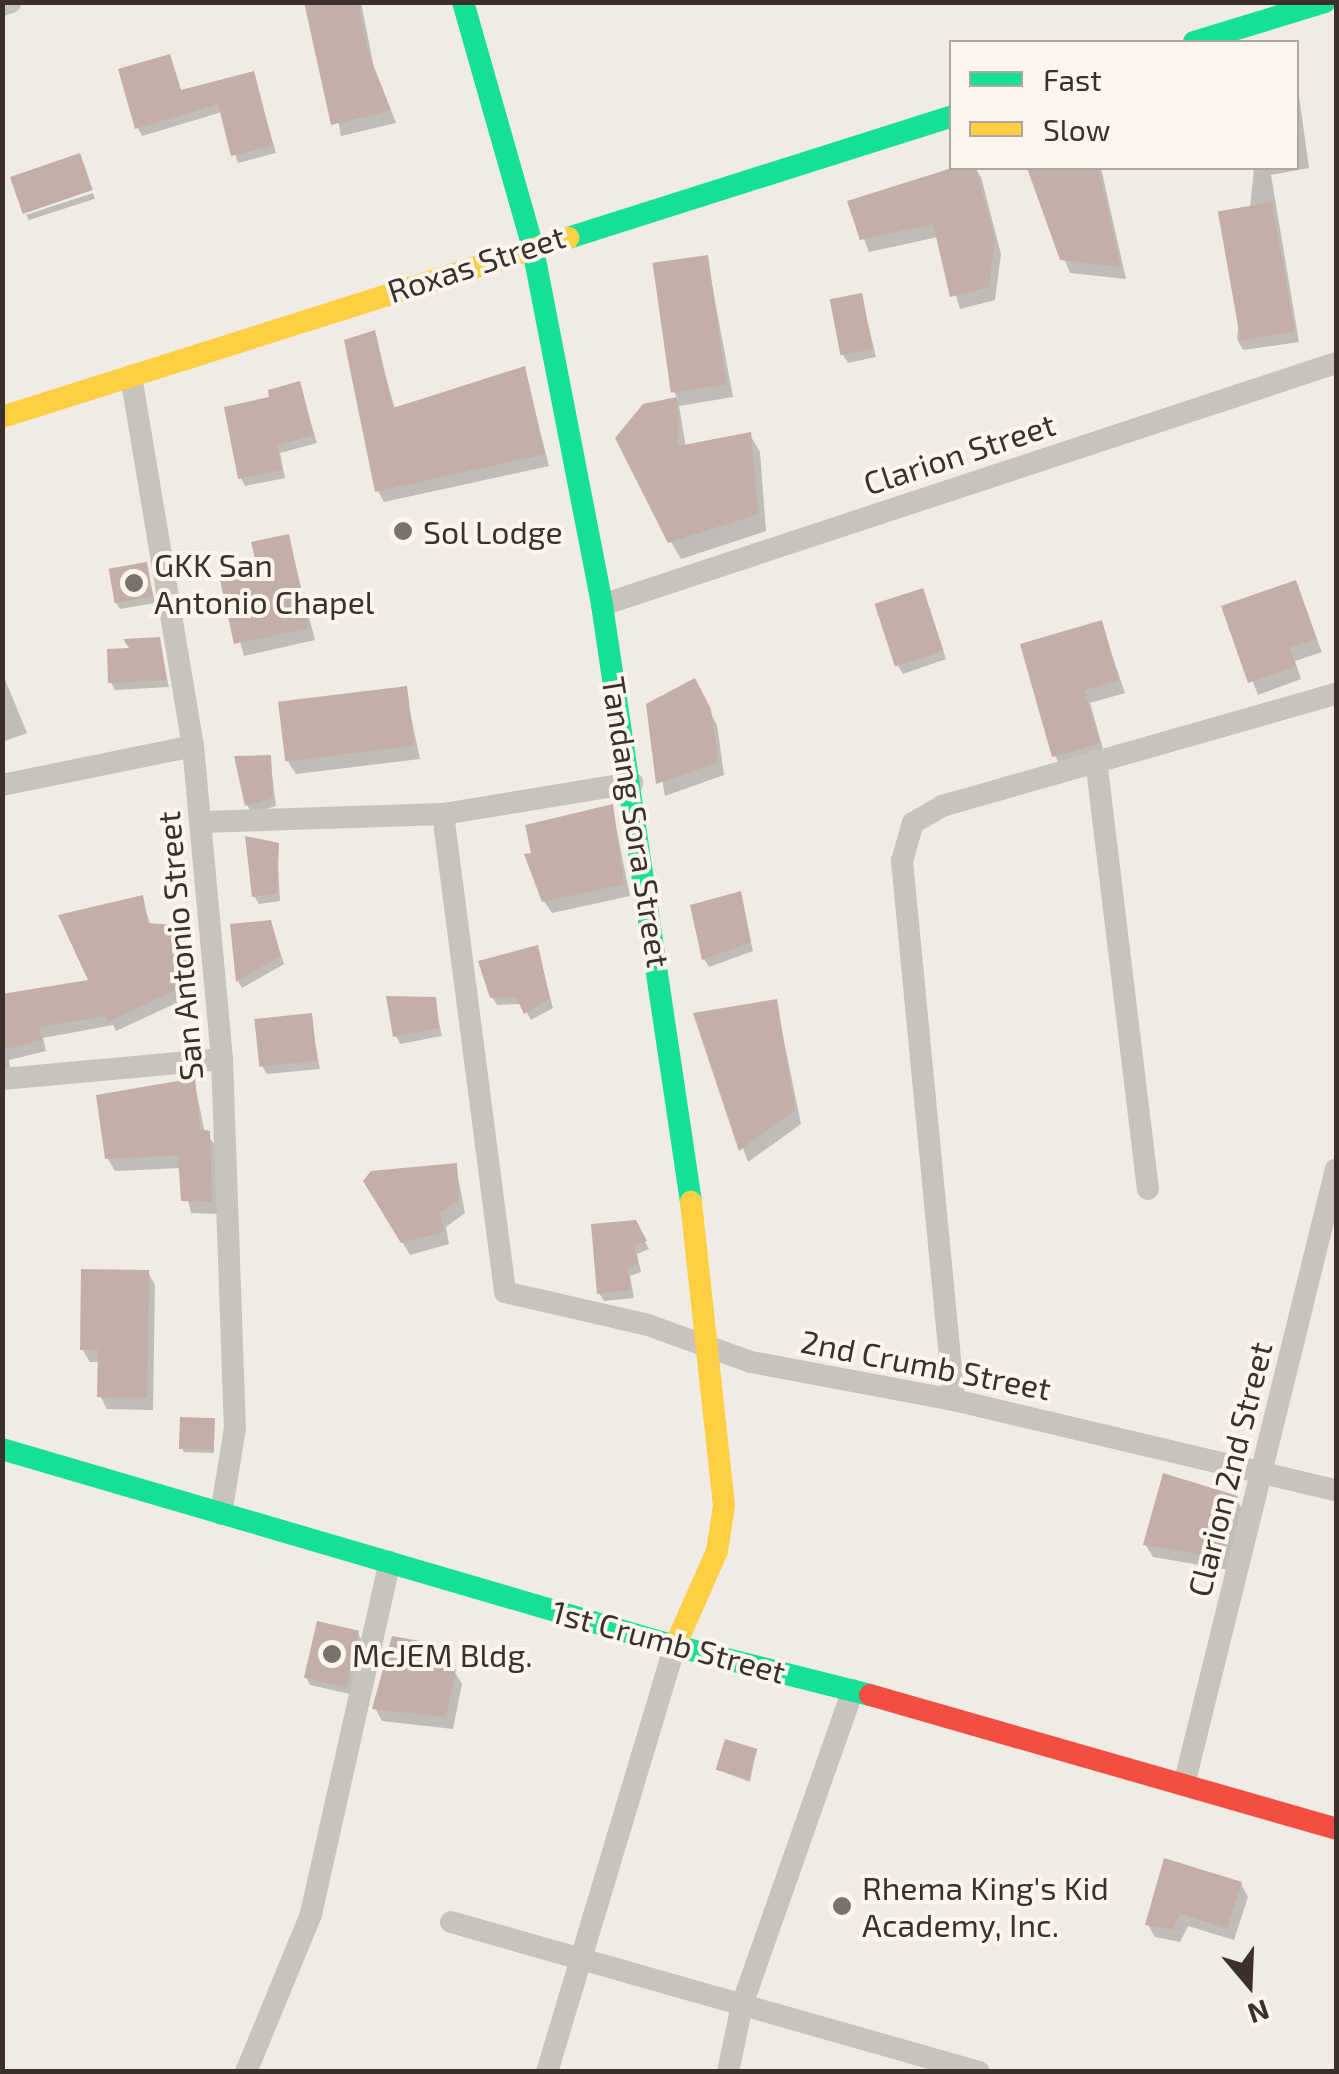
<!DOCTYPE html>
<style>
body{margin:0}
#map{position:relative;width:1339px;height:2074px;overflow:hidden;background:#f0ebe5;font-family:"Exo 2",sans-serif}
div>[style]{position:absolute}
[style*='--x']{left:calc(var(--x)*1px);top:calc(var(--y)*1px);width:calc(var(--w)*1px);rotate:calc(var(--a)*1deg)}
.shadow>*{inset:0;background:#0003;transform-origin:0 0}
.building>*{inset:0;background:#c3afa7;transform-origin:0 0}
.street>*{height:22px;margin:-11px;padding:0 11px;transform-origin:11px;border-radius:11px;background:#c9c3be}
.fast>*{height:22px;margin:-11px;padding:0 11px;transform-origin:11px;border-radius:11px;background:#16e098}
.slow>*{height:22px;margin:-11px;padding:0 11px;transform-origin:11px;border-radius:11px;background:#ffcf43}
.jam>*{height:22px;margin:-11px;padding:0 11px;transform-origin:11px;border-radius:11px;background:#f24e42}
.dots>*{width:28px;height:28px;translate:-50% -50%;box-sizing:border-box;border:5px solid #fbf5ee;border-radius:50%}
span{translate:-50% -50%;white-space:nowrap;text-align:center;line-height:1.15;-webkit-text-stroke:8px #fbf5ee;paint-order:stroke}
.street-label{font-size:32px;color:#3b302b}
.poi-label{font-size:32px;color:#3b302b}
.left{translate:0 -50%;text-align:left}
.frame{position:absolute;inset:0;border:5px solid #3b302b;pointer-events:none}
.legend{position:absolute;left:949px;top:40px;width:350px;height:130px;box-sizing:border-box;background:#fbf5ee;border:2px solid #aea6a0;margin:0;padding:12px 18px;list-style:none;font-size:30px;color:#3b302b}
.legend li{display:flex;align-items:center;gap:20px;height:50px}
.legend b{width:50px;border:2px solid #aea6a0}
.north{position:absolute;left:1199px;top:1934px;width:100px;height:100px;-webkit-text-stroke:8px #fbf5ee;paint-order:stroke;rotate:161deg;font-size:28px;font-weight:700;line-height:40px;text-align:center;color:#3b302b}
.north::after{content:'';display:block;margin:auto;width:35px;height:45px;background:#3b302b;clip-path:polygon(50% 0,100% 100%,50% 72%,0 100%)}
</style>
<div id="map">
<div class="shadow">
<div style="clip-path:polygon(315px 2px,361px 2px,374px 68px,396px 123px,341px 136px)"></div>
<div style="clip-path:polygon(169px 57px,182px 92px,253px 74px,276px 153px,238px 163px,222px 112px,142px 136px,138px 128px)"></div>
<div style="clip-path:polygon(1298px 89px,1309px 168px,1271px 175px,1299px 342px,1243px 350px,1237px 339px,1254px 168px,1296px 168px)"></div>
<div style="clip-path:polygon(962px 168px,975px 168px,981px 177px,1001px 254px,995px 300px,960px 309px,938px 237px,869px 252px,850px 202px)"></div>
<div style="clip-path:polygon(1030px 168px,1101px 168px,1126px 279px,1070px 273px)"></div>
<div style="left:93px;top:193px;width:6px;height:70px;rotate:72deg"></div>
<div style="clip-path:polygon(707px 258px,733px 397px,679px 406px,686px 447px,750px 435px,760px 452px,766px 531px,681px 559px,671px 542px,645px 406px,678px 399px,674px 392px)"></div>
<div style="clip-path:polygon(861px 295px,876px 357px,848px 363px,843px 355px)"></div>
<div style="clip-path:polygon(373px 333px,395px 409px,524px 369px,549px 466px,384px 502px,378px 491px)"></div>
<div style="clip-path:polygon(299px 384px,317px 443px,280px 453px,285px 478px,245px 486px,241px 478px,272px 399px)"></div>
<div style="clip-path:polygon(288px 537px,315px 640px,244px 656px,221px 573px,259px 565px)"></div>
<div style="clip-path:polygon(146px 564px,155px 603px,120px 609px,115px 601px)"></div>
<div style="clip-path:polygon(1294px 583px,1322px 652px,1295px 661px,1301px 679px,1258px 695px,1224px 607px)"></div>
<div style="clip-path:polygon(926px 599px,946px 659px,903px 674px,898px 666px)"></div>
<div style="clip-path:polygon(1101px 623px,1125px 693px,1090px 703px,1105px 756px,1062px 768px,1055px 756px)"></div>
<div style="clip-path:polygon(158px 640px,169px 687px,115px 690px,111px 682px,133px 650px)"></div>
<div style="clip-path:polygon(2px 672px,27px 733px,2px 742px)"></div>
<div style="clip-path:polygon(694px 682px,717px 725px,724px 775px,665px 796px,649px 706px)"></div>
<div style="clip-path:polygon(405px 688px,420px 759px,296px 774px,288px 762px)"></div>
<div style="clip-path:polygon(270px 758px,276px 806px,252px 813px,247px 805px)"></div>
<div style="clip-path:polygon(612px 807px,630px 896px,552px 913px,544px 901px)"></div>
<div style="clip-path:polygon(277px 845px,280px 901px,259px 904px,254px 896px)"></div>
<div style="clip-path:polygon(739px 894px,753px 951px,709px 967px,704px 959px)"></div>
<div style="clip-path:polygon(141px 897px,151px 926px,184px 928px,198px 993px,116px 1031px,113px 1025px,43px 1038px,46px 1051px,9px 1060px,11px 1074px,2px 1075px,2px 1001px,92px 982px)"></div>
<div style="clip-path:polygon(270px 923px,284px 964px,242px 988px,238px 981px)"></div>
<div style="clip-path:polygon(537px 948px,553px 1008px,531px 1020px,522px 1004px,497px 1005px,492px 997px)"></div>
<div style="clip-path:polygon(434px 999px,442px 1036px,400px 1044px,396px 1036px)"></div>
<div style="clip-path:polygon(776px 1002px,801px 1124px,748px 1162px,696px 1015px)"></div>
<div style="clip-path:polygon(310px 1015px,320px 1069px,267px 1074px,262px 1066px)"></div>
<div style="clip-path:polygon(194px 1080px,205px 1133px,216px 1146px,218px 1214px,191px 1213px,181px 1168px,115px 1171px,108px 1159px)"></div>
<div style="clip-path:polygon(456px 1166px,465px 1213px,446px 1227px,449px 1244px,410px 1255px,366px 1181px)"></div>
<div style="clip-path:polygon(635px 1223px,649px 1249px,637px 1254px,641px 1272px,630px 1276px,634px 1298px,604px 1301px,599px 1293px)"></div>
<div style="clip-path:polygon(148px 1272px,155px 1285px,153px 1410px,107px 1409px,100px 1396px,100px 1362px,90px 1362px,82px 1349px)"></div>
<div style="clip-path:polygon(213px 1421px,214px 1453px,184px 1452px,182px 1448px)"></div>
<div style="clip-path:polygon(1236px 1498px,1243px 1511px,1229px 1570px,1153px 1557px,1145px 1544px)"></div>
<div style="clip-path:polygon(358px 1633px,362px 1641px,350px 1694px,310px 1685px,306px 1677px)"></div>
<div style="clip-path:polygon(418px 1643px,423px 1669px,454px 1671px,462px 1684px,453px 1729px,382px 1721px,375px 1708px)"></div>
<div style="clip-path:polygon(756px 1751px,750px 1782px,718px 1770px)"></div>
<div style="clip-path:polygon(1241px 1884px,1248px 1897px,1234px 1940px,1188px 1926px,1180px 1942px,1155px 1937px,1148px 1925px)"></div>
</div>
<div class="building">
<div style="clip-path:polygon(304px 2px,358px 2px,368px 52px,391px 110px,331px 125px)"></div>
<div style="clip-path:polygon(170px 54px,181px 90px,254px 71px,273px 145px,231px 156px,218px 104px,135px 129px,118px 69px)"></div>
<div style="left:80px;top:153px;width:39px;height:74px;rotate:71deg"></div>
<div style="clip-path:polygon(952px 168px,976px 168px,995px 240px,989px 287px,950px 297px,933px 224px,860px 240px,847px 201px)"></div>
<div style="clip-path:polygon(1027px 168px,1098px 168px,1121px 267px,1060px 260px)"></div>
<div style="left:1272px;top:202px;width:131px;height:55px;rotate:80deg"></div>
<div style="left:708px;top:255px;width:131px;height:56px;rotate:82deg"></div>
<div style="left:862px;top:293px;width:57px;height:33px;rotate:79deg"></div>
<div style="clip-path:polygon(375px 330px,393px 408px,525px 366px,545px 454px,375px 492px,344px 340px)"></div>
<div style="clip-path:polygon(300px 381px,314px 435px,277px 445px,282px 470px,238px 479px,224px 407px,269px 397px,268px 390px)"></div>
<div style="clip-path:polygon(677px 397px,678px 446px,751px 432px,758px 514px,668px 543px,615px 438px,643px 404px)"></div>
<div style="clip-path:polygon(289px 534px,309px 628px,234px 644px,218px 571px,256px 563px,251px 542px)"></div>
<div style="left:147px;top:562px;width:35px;height:39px;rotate:80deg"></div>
<div style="clip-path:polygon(1296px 580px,1317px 639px,1290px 648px,1296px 666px,1248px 683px,1221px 606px)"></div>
<div style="left:923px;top:588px;width:66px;height:51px;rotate:72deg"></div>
<div style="clip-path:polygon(1102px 620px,1119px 680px,1084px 690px,1100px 743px,1052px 757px,1020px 644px)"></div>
<div style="clip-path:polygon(160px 637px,167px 680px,108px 683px,107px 649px,129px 648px,123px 639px)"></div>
<div style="clip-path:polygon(695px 678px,711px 709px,718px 762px,656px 784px,646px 704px)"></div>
<div style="left:407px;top:686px;width:60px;height:130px;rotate:83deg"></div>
<div style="clip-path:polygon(271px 755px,273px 798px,245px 806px,234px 756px)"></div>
<div style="clip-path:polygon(613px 804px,624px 884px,542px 902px,524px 854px,531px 853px,525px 825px)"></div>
<div style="clip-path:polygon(245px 836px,279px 843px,277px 894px,252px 897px)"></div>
<div style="clip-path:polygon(741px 891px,751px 942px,702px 960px,690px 905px)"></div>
<div style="clip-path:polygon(143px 895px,148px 923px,186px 926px,193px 982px,108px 1022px,105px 1016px,39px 1027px,42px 1040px,2px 1050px,2px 994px,88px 980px,58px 915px)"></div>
<div style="clip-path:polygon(271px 920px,281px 956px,236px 982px,230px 924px)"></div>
<div style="clip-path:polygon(538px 945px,550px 999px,524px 1014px,516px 997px,490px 998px,478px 961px)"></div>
<div style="clip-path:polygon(386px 996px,436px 997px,439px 1028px,393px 1037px)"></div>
<div style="clip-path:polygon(777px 999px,795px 1110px,739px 1151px,693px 1013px)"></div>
<div style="left:312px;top:1013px;width:48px;height:58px;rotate:84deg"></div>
<div style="clip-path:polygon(195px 1078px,200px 1129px,210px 1131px,212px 1202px,181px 1201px,178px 1155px,105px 1159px,96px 1095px)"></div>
<div style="clip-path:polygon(457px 1163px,459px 1200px,440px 1213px,444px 1232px,401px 1243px,363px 1181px,371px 1171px)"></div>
<div style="clip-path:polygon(636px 1220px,647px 1241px,634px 1245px,638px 1264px,627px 1268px,631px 1290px,597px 1294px,591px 1224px)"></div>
<div style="clip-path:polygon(81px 1269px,149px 1270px,147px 1398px,97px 1397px,98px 1350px,80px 1350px)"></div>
<div style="left:180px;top:1417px;width:35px;height:32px;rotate:2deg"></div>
<div style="clip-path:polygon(1163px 1473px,1238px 1496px,1222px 1558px,1143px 1545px)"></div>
<div style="left:317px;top:1621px;width:43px;height:58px;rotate:13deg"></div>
<div style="clip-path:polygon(392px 1636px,420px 1641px,415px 1665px,456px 1669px,446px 1717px,372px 1709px)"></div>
<div style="left:725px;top:1739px;width:34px;height:32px;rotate:17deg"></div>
<div style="clip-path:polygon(1164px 1858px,1242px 1882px,1227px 1928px,1180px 1914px,1173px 1930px,1145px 1925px)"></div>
</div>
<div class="street">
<div style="--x:2;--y:5;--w:9;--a:-18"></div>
<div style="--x:131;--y:376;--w:375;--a:80.5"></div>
<div style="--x:193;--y:746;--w:314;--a:84.7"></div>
<div style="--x:222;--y:1059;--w:369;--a:88"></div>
<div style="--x:235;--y:1428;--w:87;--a:99.2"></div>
<div style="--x:602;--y:605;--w:773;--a:-18.25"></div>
<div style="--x:1096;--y:760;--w:432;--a:83.1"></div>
<div style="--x:2;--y:785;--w:195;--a:-11.5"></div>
<div style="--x:443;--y:814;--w:482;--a:82.6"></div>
<div style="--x:505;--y:1292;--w:147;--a:13"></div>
<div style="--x:648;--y:1325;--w:109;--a:19.8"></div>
<div style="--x:751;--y:1362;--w:207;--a:10.6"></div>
<div style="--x:954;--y:1400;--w:392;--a:13.3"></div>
<div style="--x:202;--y:822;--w:241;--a:-1.9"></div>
<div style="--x:443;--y:814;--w:192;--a:-9.3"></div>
<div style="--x:2;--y:1079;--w:221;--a:-5.2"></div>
<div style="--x:954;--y:1400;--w:542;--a:-95.51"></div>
<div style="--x:902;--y:861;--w:40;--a:-74"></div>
<div style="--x:913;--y:823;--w:34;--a:-30"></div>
<div style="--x:942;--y:806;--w:410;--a:-15.9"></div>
<div style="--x:1184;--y:1785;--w:634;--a:-76.14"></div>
<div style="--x:451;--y:1922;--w:549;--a:15.86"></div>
<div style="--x:246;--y:2072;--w:171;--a:-67.6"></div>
<div style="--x:311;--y:1914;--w:361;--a:-77.4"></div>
<div style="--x:547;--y:2072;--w:445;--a:-73.3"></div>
<div style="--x:728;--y:2072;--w:68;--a:-78.2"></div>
<div style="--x:742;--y:2005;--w:334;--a:-70.6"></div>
</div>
<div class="fast">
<div style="--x:463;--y:2;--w:252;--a:74.1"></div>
<div style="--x:532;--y:244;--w:368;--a:79"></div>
<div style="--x:602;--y:605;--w:604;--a:81.52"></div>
<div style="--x:1194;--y:42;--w:137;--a:-17"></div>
<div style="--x:568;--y:238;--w:403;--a:-17.6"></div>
<div style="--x:2;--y:1449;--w:701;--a:16.32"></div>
<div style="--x:675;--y:1646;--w:201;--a:14.1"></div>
</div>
<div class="slow">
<div style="--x:2;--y:417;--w:594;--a:-17.55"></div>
<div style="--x:675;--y:1646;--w:104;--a:-66.1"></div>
<div style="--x:717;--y:1551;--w:46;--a:-81.2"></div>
<div style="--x:724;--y:1506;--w:306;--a:-96.2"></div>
</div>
<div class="jam">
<div style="--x:870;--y:1695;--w:485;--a:16"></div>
</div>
<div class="dots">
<div style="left:403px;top:531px;background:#7a716c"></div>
<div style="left:134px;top:583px;background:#7a716c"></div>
<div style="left:332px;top:1654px;background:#7a716c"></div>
<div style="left:842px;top:1906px;background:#7a716c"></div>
</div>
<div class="street-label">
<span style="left:476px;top:263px;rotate:-18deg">Roxas Street</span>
<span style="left:959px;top:453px;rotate:-18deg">Clarion Street</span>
<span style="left:637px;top:822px;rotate:81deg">Tandang Sora Street</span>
<span style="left:179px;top:946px;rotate:-95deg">San Antonio Street</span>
<span style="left:926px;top:1364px;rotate:11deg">2nd Crumb Street</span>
<span style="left:1229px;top:1469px;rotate:-76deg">Clarion 2nd Street</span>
<span style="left:669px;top:1641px;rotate:15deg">1st Crumb Street</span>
</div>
<div class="poi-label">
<span class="left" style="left:423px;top:531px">Sol Lodge</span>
<span class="left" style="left:154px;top:583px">GKK San<br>Antonio Chapel</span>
<span class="left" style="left:352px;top:1654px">McJEM Bldg.</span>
<span class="left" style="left:862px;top:1906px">Rhema King's Kid<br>Academy, Inc.</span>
</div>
<div class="frame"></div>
<ul class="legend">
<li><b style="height:12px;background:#16e098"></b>Fast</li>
<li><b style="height:12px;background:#ffcf43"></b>Slow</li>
</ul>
<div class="north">N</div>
</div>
